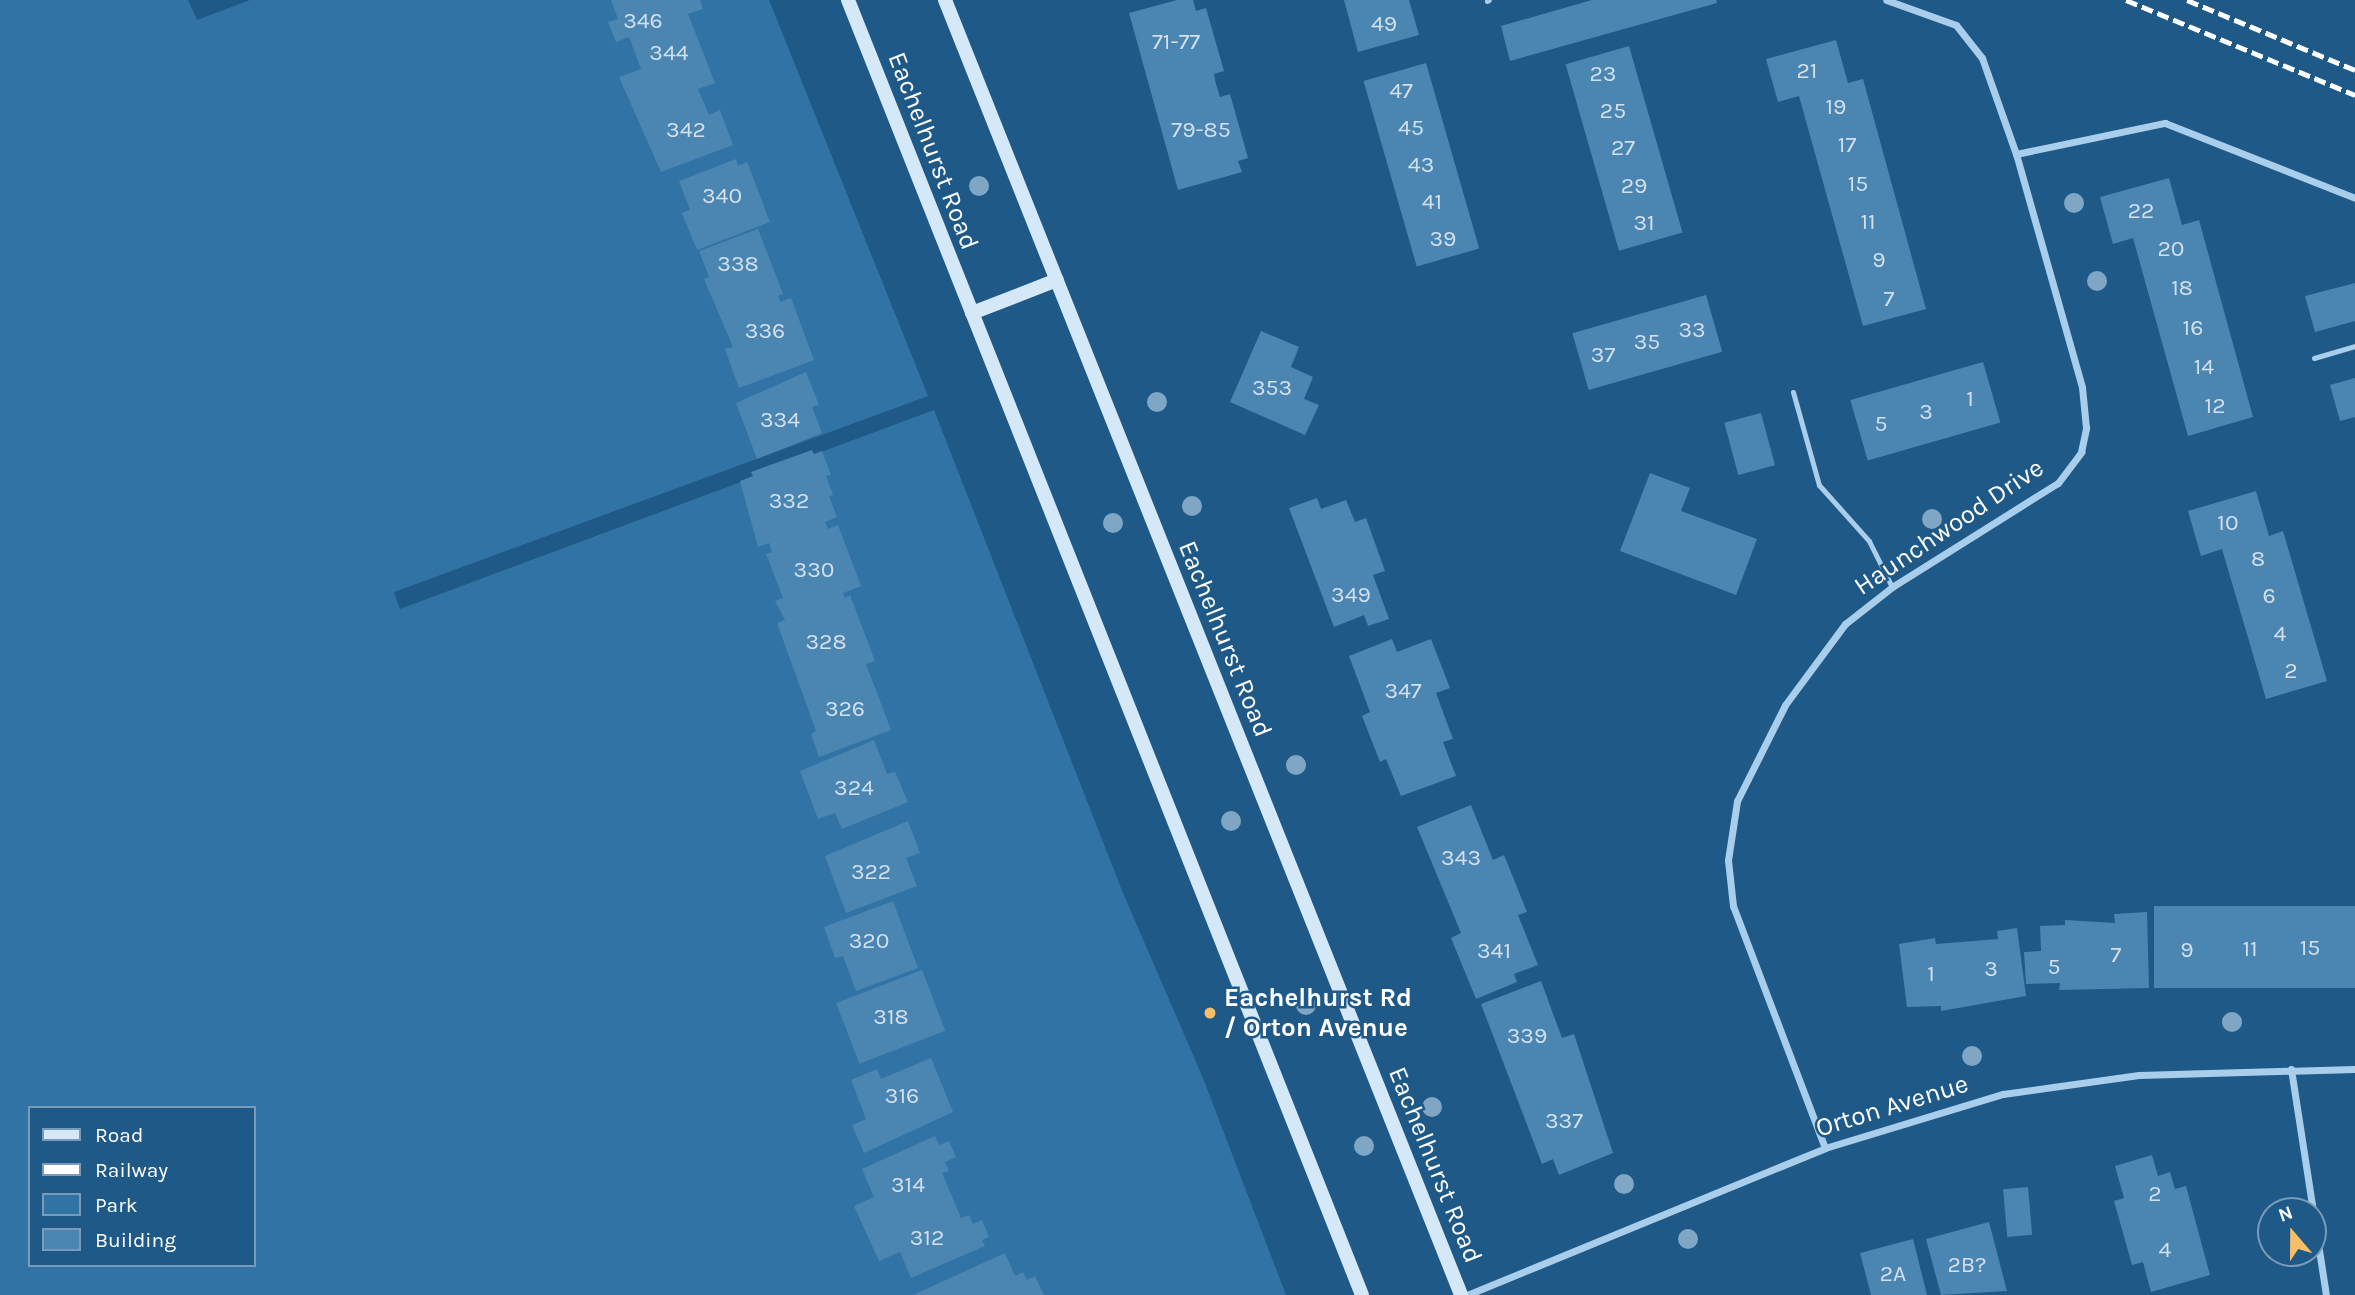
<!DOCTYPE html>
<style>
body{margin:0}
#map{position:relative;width:2355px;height:1295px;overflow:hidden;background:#1f5987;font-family:Karla,sans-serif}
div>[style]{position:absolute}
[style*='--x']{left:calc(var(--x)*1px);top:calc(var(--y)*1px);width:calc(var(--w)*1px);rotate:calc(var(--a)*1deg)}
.green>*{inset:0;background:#3273a5}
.building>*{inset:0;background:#4b85b2;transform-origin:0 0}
.lane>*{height:5px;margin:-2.5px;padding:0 2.5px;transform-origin:2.5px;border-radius:2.5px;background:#a8ceeb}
.street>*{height:7px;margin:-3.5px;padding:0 3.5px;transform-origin:3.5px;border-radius:3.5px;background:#a8ceeb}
.secondary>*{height:14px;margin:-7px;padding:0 7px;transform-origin:7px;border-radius:7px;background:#d4e8f8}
.rail>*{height:5px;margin-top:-2.5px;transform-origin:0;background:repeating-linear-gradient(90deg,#fff 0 12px,transparent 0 17px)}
.trees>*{width:20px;height:20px;margin:-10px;border-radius:50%;background:#7fa7c5}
.dots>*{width:19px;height:19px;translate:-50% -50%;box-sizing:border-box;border:4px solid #1f5987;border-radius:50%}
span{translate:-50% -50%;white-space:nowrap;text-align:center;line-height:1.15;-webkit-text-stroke:5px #1f5987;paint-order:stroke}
.number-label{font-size:23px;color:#d2e0ec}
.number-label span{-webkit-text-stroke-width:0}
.street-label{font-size:26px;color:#fff}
.poi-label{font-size:26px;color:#fff;font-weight:700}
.left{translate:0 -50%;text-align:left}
.legend{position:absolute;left:28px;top:1106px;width:228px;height:161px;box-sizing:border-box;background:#1f5987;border:2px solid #799bb7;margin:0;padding:9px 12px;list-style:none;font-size:21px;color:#fff}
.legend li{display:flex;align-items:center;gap:14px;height:35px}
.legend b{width:35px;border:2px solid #799bb7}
.north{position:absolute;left:2257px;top:1197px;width:70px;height:70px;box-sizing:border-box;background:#1f5987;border:2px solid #799bb7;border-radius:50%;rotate:340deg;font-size:19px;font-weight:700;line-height:28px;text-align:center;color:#fff}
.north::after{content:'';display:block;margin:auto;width:24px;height:32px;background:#f9be68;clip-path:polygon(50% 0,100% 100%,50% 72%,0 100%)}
</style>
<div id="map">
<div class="green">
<div style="clip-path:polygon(evenodd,0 0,188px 0,197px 20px,250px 0,769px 0,928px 396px,394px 592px,400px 609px,934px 410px,1123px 893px,1203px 1078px,1286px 1295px,0 1295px,0 0,30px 1108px,254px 1108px,254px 1265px,30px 1265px,30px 1108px)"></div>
</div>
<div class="building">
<div style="clip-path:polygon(611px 0,700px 0,703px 9px,688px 14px,715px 83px,698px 89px,709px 115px,720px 110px,733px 145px,661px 172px,619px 77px,641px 69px,629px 37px,616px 42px,608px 22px,618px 19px)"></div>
<div style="clip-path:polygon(1177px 0,1193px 0,1196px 11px,1206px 8px,1224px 71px,1214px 74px,1216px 84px,1220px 97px,1230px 94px,1248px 158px,1238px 161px,1242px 172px,1178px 190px,1129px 13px)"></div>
<div style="clip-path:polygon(1344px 0,1409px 0,1419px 35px,1358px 52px)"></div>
<div style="clip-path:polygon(1592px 0,1716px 0,1717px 3px,1510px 61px,1501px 26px)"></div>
<div style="clip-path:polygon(1836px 40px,1848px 83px,1863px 79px,1926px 309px,1863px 326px,1799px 96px,1778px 102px,1766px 59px)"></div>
<div style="left:1629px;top:46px;width:194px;height:66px;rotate:74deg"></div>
<div style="left:1426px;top:63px;width:193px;height:65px;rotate:74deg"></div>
<div style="clip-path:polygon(736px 159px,738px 166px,747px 162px,770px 222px,697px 250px,682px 213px,690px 210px,679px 181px)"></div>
<div style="clip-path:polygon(2169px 178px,2182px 225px,2199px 220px,2253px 417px,2188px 436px,2133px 238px,2113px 244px,2100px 197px)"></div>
<div style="clip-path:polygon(758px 229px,783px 294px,778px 296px,780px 302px,791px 298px,814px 360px,739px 388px,725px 349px,733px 347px,704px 279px,709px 277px,699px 251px)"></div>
<div style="clip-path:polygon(2355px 283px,2355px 321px,2315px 332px,2305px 296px)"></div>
<div style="left:1706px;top:295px;width:59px;height:139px;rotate:74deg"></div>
<div style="clip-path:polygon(1261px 331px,1299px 347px,1291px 367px,1313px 377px,1304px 399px,1319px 405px,1305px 435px,1230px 402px)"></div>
<div style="left:1983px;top:362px;width:63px;height:138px;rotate:74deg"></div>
<div style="clip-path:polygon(806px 372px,819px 405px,812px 407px,822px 433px,757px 459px,736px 403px)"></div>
<div style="clip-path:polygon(2355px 378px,2355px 417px,2340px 421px,2330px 385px)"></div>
<div style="left:1761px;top:413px;width:54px;height:38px;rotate:75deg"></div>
<div style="clip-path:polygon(812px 450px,814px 454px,822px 451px,831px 475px,826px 476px,833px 495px,829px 496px,837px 517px,825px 522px,828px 529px,838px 525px,861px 586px,843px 593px,845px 598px,850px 595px,875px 661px,866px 664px,891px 730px,819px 757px,811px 734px,816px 731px,777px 623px,785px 620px,775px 601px,783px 598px,766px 554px,772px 552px,769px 543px,758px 547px,740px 481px,753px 476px,751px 472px)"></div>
<div style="clip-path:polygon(1650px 473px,1690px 488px,1681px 511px,1757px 539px,1736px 595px,1620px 551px)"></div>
<div style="clip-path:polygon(2256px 491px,2269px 536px,2283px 531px,2327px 681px,2266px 699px,2222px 549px,2201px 556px,2188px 511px)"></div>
<div style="clip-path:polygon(1317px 498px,1321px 509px,1346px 500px,1355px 522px,1366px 518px,1385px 571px,1373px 575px,1389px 619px,1368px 626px,1364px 615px,1334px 627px,1289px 508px)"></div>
<div style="clip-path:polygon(1392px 639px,1397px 652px,1431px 639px,1450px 688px,1436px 693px,1453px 739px,1443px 742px,1456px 776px,1401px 796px,1386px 759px,1380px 762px,1362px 716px,1370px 712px,1349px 656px)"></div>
<div style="clip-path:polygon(874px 740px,887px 774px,895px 772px,908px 802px,842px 829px,835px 813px,818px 819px,800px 771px)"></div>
<div style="clip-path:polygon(1471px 805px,1493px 860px,1504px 855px,1527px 912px,1518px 915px,1538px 965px,1514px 974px,1517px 982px,1476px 999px,1451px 938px,1461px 933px,1417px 827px)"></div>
<div style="clip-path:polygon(908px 821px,920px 853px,906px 858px,917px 886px,846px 913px,825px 856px)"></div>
<div style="clip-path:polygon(893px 901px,918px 968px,856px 991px,843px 956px,835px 958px,824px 927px)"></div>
<div style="left:2355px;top:906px;width:82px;height:201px;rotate:90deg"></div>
<div style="clip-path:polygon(2147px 912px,2149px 988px,2059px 990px,2060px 983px,2026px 984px,2024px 952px,2041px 951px,2040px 926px,2065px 925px,2065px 920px,2115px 923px,2114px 914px)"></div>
<div style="clip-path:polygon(2017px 928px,2026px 996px,1941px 1011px,1941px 1006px,1907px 1007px,1899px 944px,1935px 938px,1936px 944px,1998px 939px,1997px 931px)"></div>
<div style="left:922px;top:970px;width:65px;height:92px;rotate:69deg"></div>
<div style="clip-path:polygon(1541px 981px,1562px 1038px,1574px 1034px,1613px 1153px,1559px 1175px,1553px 1159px,1542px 1164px,1481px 1004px)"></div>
<div style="clip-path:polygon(931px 1058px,953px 1112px,864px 1153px,852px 1125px,866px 1119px,851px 1080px,877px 1069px,881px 1079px)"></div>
<div style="clip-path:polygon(935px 1136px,939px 1145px,949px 1141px,956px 1157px,945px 1162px,949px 1171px,942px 1173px,961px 1218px,969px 1215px,973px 1224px,982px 1220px,989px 1237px,982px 1240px,985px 1246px,911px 1278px,900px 1252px,879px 1261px,854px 1206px,874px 1197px,862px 1169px)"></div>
<div style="clip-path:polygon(2152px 1155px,2158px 1176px,2170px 1172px,2175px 1189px,2186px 1186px,2210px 1275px,2151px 1292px,2143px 1262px,2132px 1265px,2114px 1201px,2124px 1198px,2115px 1166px)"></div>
<div style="left:2028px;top:1187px;width:48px;height:25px;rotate:85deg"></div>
<div style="clip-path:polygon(1989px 1222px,2007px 1291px,1941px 1295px,1926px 1239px)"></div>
<div style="clip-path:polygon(1913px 1239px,1927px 1295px,1871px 1295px,1860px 1253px)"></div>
<div style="clip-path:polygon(1005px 1253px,1015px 1276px,1023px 1272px,1027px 1280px,1035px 1276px,1044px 1295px,913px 1295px)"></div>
</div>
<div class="lane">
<div style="--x:1487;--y:1;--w:2;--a:-27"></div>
<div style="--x:2314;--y:358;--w:43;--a:-16.3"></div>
<div style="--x:1793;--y:392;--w:97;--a:74.4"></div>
<div style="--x:1819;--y:485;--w:75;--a:48.2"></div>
<div style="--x:1869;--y:541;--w:51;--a:63.4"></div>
</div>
<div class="street">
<div style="--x:2016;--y:154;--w:152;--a:-11.8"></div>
<div style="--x:2165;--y:123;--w:204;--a:21.5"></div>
<div style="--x:2291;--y:1069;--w:229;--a:81.2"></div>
<div style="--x:1825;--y:1148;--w:259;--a:-110.8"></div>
<div style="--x:1733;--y:906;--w:46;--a:-96.2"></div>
<div style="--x:1728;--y:860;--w:60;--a:-81.3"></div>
<div style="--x:1737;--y:801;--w:107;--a:-63.4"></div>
<div style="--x:1785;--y:705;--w:101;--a:-53.5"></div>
<div style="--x:1845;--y:624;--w:60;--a:-38.2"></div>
<div style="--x:1892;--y:587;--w:196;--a:-32.1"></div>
<div style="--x:2058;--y:483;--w:39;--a:-53"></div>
<div style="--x:2081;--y:452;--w:25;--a:-78"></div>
<div style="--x:2086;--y:428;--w:41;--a:-95.6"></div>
<div style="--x:2082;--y:387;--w:242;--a:-105.8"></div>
<div style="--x:2016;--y:154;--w:102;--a:-109.5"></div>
<div style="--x:1982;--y:58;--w:42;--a:-128.2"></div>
<div style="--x:1956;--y:25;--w:74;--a:-160.3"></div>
<div style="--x:1467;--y:1295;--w:387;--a:-22.3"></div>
<div style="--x:1825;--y:1148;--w:186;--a:-16.9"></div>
<div style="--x:2003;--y:1094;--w:137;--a:-8"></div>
<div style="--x:2139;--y:1075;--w:216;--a:-1.6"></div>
</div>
<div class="secondary">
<div style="--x:848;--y:0;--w:1393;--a:68.35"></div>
<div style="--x:945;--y:0;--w:1394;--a:68.27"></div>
<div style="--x:972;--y:313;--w:91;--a:-21.2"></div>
</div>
<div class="rail">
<div style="--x:2126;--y:0;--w:248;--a:22.5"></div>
<div style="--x:2187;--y:0;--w:182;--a:22.6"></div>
</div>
<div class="trees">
<div style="left:979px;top:186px"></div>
<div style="left:2074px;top:203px"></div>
<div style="left:2097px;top:281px"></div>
<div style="left:1157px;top:402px"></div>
<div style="left:1192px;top:506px"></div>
<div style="left:1932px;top:519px"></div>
<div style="left:1113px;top:523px"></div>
<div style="left:1296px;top:765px"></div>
<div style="left:1231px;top:821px"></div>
<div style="left:1306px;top:1005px"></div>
<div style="left:2232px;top:1022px"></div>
<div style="left:1972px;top:1056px"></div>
<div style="left:1432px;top:1107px"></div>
<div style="left:1364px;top:1146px"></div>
<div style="left:1624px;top:1184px"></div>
<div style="left:1688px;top:1239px"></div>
</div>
<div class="dots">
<div style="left:1210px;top:1013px;background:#f9be68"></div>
</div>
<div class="number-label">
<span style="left:643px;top:21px">346</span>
<span style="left:1384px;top:24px">49</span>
<span style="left:1176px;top:42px">71-77</span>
<span style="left:669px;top:53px">344</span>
<span style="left:1807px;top:71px">21</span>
<span style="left:1603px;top:74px">23</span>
<span style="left:1401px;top:91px">47</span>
<span style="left:1836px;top:107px">19</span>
<span style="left:1613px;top:111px">25</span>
<span style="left:1411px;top:128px">45</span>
<span style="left:686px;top:130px">342</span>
<span style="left:1201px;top:130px">79-85</span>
<span style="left:1847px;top:145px">17</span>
<span style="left:1623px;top:148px">27</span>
<span style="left:1421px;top:165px">43</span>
<span style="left:1858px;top:184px">15</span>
<span style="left:1634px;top:186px">29</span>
<span style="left:722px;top:196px">340</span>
<span style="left:1432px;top:202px">41</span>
<span style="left:2141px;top:211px">22</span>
<span style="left:1868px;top:222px">11</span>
<span style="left:1644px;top:223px">31</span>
<span style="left:1443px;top:239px">39</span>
<span style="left:2171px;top:249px">20</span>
<span style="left:1879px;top:260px">9</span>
<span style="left:738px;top:264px">338</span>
<span style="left:2182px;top:288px">18</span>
<span style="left:1889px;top:299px">7</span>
<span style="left:2193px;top:328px">16</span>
<span style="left:1692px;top:330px">33</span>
<span style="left:765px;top:331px">336</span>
<span style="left:1647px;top:342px">35</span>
<span style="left:1603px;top:355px">37</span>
<span style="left:2204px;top:367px">14</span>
<span style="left:1272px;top:388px">353</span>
<span style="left:1970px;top:399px">1</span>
<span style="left:2215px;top:406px">12</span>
<span style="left:1926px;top:412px">3</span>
<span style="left:780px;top:420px">334</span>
<span style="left:1881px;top:424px">5</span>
<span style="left:789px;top:501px">332</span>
<span style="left:2228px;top:523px">10</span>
<span style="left:2258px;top:559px">8</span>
<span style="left:814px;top:570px">330</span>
<span style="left:1351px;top:595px">349</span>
<span style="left:2269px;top:596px">6</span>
<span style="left:2280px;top:634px">4</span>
<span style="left:826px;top:642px">328</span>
<span style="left:2291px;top:671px">2</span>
<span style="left:1403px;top:691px">347</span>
<span style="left:845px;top:709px">326</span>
<span style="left:854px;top:788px">324</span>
<span style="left:1461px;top:858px">343</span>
<span style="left:871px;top:872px">322</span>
<span style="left:869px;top:941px">320</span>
<span style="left:2310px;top:948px">15</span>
<span style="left:2250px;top:949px">11</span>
<span style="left:2187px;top:950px">9</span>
<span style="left:1494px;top:951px">341</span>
<span style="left:2116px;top:955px">7</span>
<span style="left:2054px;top:967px">5</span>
<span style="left:1991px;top:969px">3</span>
<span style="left:1931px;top:974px">1</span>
<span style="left:891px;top:1017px">318</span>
<span style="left:1527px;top:1036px">339</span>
<span style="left:902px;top:1096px">316</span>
<span style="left:1564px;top:1121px">337</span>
<span style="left:908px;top:1185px">314</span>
<span style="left:2155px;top:1194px">2</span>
<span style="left:927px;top:1238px">312</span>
<span style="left:2165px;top:1250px">4</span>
<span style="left:1967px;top:1265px">2B?</span>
<span style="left:1893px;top:1274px">2A</span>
</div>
<div class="street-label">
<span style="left:933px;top:151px;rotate:69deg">Eachelhurst Road</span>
<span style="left:1949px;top:527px;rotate:-34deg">Haunchwood Drive</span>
<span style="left:1225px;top:639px;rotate:68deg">Eachelhurst Road</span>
<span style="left:1892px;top:1106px;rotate:-17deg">Orton Avenue</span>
<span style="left:1435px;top:1165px;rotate:68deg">Eachelhurst Road</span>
</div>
<div class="poi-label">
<span class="left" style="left:1224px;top:1013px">Eachelhurst Rd<br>/ Orton Avenue</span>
</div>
<ul class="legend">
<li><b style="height:9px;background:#d4e8f8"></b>Road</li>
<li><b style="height:9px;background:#fff"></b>Railway</li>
<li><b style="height:19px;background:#3273a5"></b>Park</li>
<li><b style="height:19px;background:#4b85b2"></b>Building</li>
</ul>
<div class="north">N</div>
</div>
